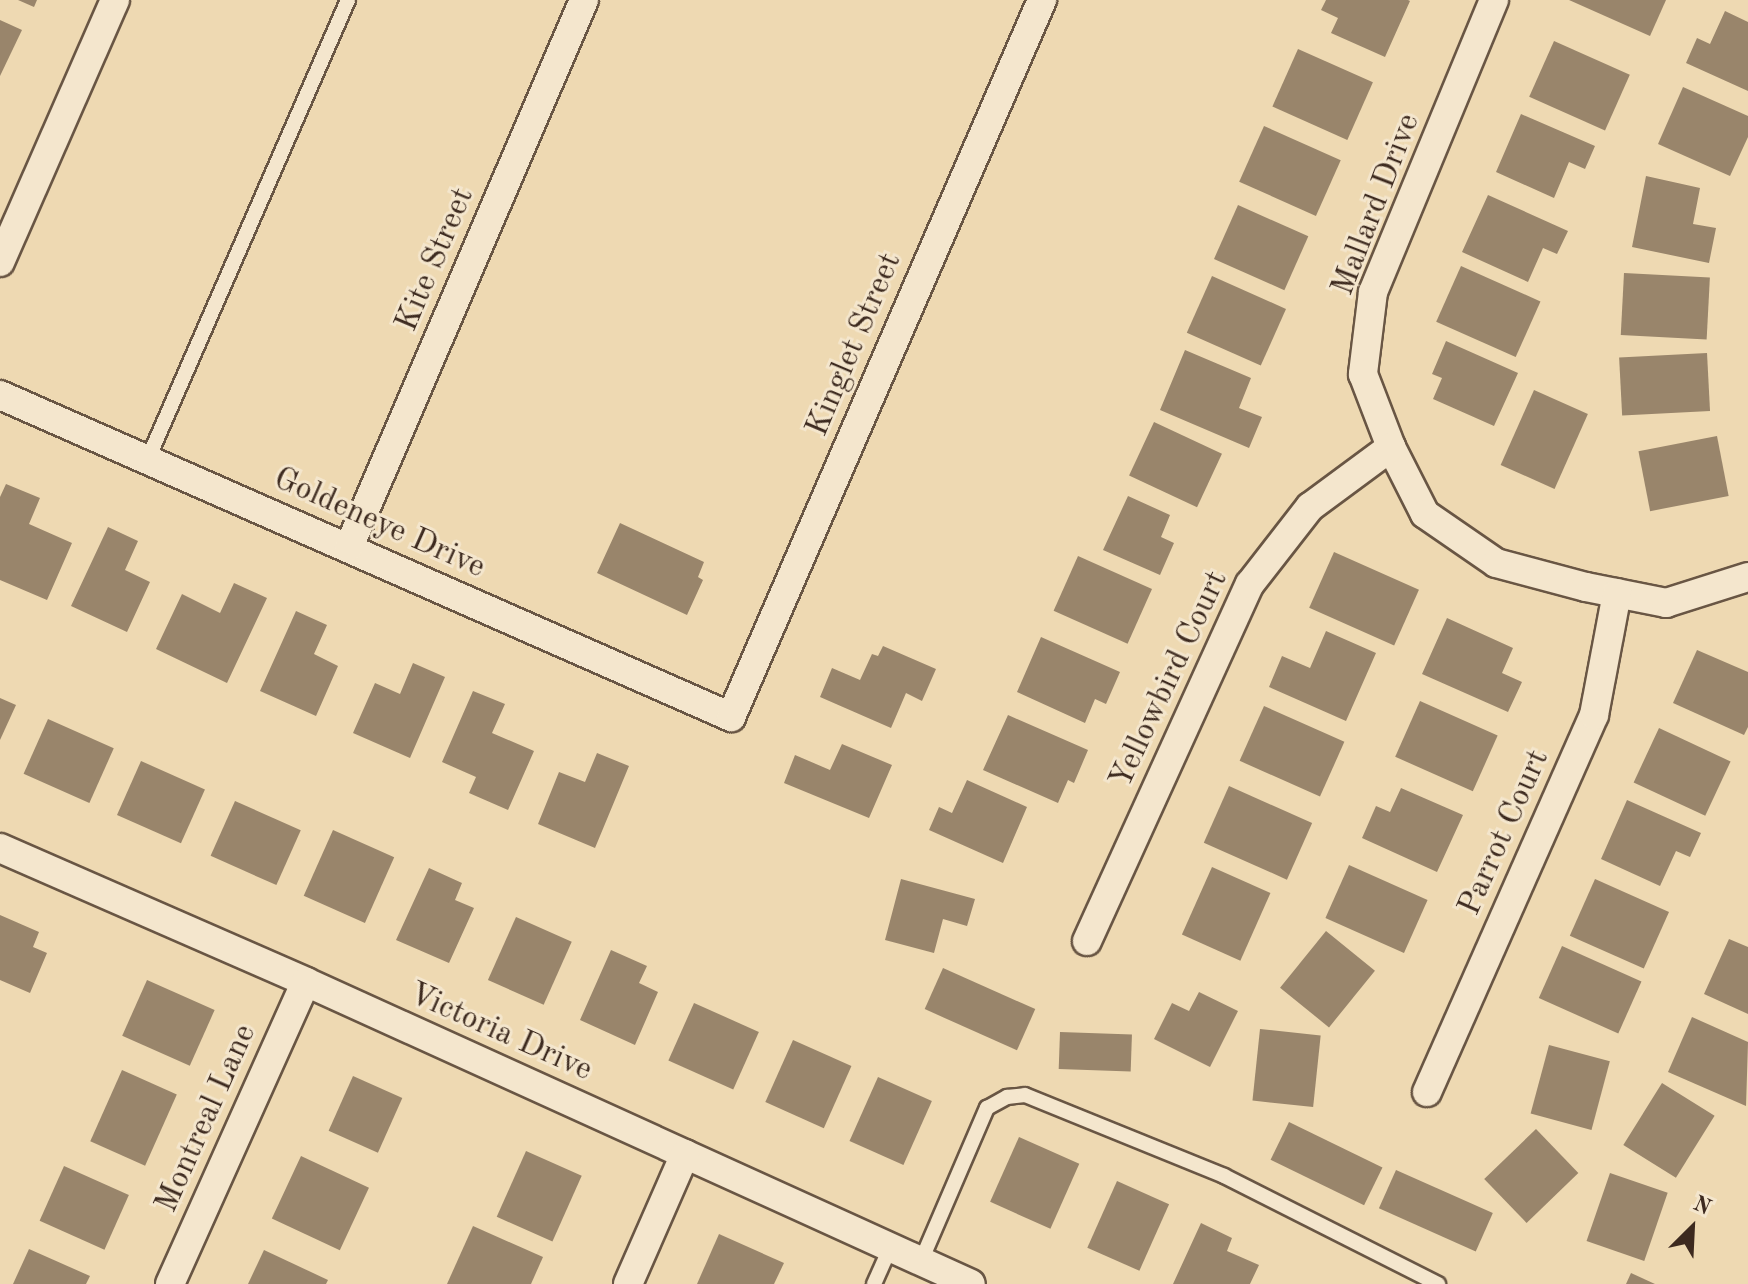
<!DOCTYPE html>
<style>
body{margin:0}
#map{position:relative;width:1748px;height:1284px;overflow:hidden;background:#eed9b2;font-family:"Old Standard TT",serif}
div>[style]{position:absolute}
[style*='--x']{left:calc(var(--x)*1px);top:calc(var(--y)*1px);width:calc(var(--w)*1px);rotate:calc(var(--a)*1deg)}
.building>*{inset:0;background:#99856b;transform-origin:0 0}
.roads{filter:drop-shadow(2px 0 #695644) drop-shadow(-2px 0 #695644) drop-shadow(0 2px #695644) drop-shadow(0 -2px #695644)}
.lane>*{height:14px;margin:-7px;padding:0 7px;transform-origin:7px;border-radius:7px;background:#f4e6cd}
.street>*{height:28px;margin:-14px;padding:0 14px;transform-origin:14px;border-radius:14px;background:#f4e6cd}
span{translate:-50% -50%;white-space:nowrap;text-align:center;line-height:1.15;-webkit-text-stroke:6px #f4e6cd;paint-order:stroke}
.street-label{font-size:32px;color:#3d2a1f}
.north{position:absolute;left:1652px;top:1188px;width:80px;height:80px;-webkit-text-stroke:6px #f4e6cd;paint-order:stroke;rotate:24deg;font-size:22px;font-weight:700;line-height:32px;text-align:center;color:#3d2a1f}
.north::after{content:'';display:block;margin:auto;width:28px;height:36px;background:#3d2a1f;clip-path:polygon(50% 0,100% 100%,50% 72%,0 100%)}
</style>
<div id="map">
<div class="building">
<div style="clip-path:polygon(18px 0,37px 0,34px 7px)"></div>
<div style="clip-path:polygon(1326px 0,1408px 0,1410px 1px,1385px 57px,1331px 33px,1338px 18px,1321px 10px)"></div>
<div style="clip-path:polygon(1569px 0,1666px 0,1650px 36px)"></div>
<div style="clip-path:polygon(1725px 11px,1748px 22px,1748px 91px,1686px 63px,1697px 38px,1710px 44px)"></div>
<div style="clip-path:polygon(0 20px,22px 30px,0 76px)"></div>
<div style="left:1554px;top:41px;width:83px;height:61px;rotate:24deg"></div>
<div style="left:1298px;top:49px;width:82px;height:63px;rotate:24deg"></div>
<div style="clip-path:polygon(1683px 87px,1748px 116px,1748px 137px,1730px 176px,1658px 144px)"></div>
<div style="clip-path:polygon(1521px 114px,1595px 146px,1585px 169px,1569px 162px,1554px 198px,1496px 172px)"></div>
<div style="left:1264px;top:126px;width:84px;height:61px;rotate:24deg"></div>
<div style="clip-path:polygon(1646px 176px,1700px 188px,1693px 224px,1716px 228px,1709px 263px,1632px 247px)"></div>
<div style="clip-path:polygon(1488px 195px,1568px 231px,1557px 254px,1543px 248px,1528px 282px,1462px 252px)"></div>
<div style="left:1238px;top:205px;width:77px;height:59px;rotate:24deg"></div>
<div style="left:1461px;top:266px;width:87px;height:61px;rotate:24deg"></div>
<div style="left:1624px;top:273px;width:86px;height:62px;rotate:3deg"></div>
<div style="left:1212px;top:276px;width:81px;height:62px;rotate:24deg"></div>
<div style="clip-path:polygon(1446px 341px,1518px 373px,1494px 426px,1433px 399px,1442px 378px,1432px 374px)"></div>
<div style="clip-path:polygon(1185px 350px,1251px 378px,1239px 408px,1262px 417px,1249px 448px,1160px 410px)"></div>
<div style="left:1707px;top:353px;width:58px;height:88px;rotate:87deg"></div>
<div style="left:1534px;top:390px;width:59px;height:82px;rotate:24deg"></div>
<div style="left:1154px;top:422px;width:75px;height:59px;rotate:25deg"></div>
<div style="left:1717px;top:436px;width:61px;height:80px;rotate:79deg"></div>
<div style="clip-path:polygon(6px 484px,40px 498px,29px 524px,72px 543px,47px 600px,0 580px,0 497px)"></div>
<div style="clip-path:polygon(1128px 496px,1170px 515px,1161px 537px,1174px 543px,1160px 575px,1103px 550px)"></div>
<div style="clip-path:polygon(620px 523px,704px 562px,698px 577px,703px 580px,687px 615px,597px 573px)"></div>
<div style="clip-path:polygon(108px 527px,138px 541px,125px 570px,150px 582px,127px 632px,71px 606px)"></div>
<div style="left:1334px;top:552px;width:93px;height:61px;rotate:24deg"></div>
<div style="left:1078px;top:556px;width:81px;height:60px;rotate:24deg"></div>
<div style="clip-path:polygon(234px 583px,267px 598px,227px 683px,156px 649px,182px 594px,220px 613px)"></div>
<div style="clip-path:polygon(296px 611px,327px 625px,314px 654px,338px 666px,316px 716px,260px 691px)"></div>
<div style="clip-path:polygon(1447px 618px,1513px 648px,1502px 673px,1522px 682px,1508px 712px,1422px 674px)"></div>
<div style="clip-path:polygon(1326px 631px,1376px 653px,1346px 721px,1269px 687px,1282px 656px,1310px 668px)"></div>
<div style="clip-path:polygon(1041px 637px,1120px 672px,1106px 704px,1095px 699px,1085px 723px,1017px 692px)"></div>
<div style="clip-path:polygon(883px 646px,936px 669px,922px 701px,906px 693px,891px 728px,820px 697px,832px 668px,860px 680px,872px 654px,878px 656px)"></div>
<div style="clip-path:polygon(1697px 650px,1748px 672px,1748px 727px,1744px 735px,1673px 703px)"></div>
<div style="clip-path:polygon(413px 663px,445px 677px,410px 758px,353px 733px,375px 683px,400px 694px)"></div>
<div style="clip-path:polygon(473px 691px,505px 704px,492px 733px,534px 751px,508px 810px,469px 793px,476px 777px,442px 762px)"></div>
<div style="clip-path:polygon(0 698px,16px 705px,0 740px)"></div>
<div style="left:1420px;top:701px;width:85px;height:61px;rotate:24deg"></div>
<div style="left:1264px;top:706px;width:88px;height:60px;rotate:24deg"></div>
<div style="clip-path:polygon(1008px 715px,1088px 750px,1074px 783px,1068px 780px,1058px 803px,983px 770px)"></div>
<div style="left:48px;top:719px;width:72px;height:60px;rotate:24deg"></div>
<div style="left:1659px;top:728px;width:79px;height:60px;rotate:25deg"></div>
<div style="clip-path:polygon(842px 744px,892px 765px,869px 818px,784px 783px,795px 755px,830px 770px)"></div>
<div style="clip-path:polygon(597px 753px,629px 766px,595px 848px,538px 824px,559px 772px,585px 782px)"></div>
<div style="left:141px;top:761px;width:70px;height:59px;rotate:24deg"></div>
<div style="clip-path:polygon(967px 780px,1027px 807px,1003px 863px,929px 830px,939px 807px,952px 813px)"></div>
<div style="left:1229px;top:786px;width:91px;height:62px;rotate:24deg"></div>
<div style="clip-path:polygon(1401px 788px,1463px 815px,1437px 872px,1362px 838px,1376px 806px,1390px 812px)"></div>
<div style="clip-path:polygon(1627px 800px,1701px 833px,1690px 857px,1676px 851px,1660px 886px,1601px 859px)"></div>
<div style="left:235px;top:801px;width:72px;height:60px;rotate:24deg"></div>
<div style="left:333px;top:830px;width:67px;height:72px;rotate:24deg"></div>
<div style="left:1349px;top:865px;width:86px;height:58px;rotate:24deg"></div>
<div style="left:1212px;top:867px;width:64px;height:74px;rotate:24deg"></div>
<div style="clip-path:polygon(429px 868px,462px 883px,455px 900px,474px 908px,449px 963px,396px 940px)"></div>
<div style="clip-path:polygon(901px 879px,975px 899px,967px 926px,943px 919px,934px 953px,885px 940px)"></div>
<div style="left:1595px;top:879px;width:81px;height:62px;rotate:24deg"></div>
<div style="clip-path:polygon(0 915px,39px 932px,33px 947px,47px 953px,30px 993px,0 980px)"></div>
<div style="left:516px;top:917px;width:61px;height:69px;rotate:24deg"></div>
<div style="left:1326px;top:931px;width:63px;height:73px;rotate:39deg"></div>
<div style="clip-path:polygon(1729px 939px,1748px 947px,1748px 1014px,1704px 994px)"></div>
<div style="left:1562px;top:946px;width:87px;height:57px;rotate:24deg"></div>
<div style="clip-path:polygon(611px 950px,647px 966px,639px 983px,658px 992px,635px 1045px,580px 1020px)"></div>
<div style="left:943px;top:968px;width:101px;height:45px;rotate:24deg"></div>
<div style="left:147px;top:980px;width:74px;height:61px;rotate:24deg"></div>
<div style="clip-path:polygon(1199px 992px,1238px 1011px,1210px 1067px,1154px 1039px,1172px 1003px,1189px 1011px)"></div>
<div style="left:694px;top:1003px;width:71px;height:63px;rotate:24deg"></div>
<div style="clip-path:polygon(1692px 1017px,1748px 1042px,1746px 1106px,1668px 1072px)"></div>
<div style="left:1260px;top:1029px;width:61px;height:72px;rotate:6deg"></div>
<div style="left:1060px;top:1032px;width:72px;height:37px;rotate:2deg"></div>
<div style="left:793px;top:1040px;width:64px;height:68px;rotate:24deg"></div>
<div style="left:1549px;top:1045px;width:63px;height:71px;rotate:15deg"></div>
<div style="left:122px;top:1070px;width:60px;height:78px;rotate:24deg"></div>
<div style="left:353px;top:1076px;width:54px;height:60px;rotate:24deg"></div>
<div style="left:878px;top:1077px;width:59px;height:70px;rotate:24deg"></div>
<div style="left:1662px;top:1083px;width:62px;height:73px;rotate:32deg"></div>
<div style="left:1289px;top:1122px;width:104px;height:42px;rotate:26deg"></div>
<div style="left:1536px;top:1129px;width:61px;height:72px;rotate:46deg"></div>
<div style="left:1019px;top:1137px;width:66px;height:71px;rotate:24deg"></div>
<div style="left:526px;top:1151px;width:61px;height:72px;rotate:24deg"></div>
<div style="left:301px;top:1156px;width:75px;height:69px;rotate:25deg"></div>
<div style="left:64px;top:1166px;width:71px;height:60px;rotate:24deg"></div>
<div style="left:1396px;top:1170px;width:106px;height:42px;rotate:24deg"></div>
<div style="left:1610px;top:1173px;width:61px;height:72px;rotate:19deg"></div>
<div style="left:1117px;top:1181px;width:57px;height:73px;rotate:24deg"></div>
<div style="clip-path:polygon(1201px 1223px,1232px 1238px,1227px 1251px,1259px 1265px,1250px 1284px,1173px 1284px)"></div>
<div style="clip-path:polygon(473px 1226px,543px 1257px,531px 1284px,447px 1284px)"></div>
<div style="clip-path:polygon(719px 1234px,784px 1263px,774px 1284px,697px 1284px)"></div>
<div style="clip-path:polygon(29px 1249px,90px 1276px,86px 1284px,13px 1284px)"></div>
<div style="clip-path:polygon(264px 1250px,328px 1280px,326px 1284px,248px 1284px)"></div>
<div style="clip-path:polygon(1631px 1273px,1655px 1284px,1626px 1284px)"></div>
</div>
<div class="roads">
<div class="lane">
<div style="--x:147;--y:461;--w:503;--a:-66.44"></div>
<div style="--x:921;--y:1261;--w:167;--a:-66.7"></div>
<div style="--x:987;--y:1108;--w:23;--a:-29"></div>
<div style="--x:1007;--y:1097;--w:18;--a:-6"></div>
<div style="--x:1025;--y:1095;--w:215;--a:22.1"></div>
<div style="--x:1224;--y:1176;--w:240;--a:26.8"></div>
<div style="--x:874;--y:1284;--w:39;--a:-66"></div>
</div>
<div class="street">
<div style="--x:1494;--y:0;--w:316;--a:112.5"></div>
<div style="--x:1373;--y:292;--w:83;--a:97"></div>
<div style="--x:1363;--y:374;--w:78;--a:69"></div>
<div style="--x:1391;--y:447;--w:75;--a:63.1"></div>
<div style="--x:1425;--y:514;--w:86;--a:34.6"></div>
<div style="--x:1496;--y:563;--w:93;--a:14.9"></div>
<div style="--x:1586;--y:587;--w:82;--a:11.3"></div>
<div style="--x:1666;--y:603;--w:86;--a:-17.6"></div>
<div style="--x:0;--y:262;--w:286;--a:-66.3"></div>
<div style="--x:0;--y:395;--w:799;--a:23.77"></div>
<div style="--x:731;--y:717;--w:782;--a:-66.55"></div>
<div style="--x:349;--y:547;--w:595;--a:-66.75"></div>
<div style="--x:0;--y:848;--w:334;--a:23.6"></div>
<div style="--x:306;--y:982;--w:730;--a:24.42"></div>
<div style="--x:1087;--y:941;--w:392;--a:-65.5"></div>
<div style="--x:1250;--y:584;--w:98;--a:-52.1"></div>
<div style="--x:1310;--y:507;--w:101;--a:-36.5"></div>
<div style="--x:1427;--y:1092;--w:412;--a:-66.1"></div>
<div style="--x:1594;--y:715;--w:124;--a:-79.3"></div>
<div style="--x:170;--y:1284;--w:331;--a:-65.8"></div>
<div style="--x:628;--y:1284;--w:142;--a:-66.3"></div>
</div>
</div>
<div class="street-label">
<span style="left:1377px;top:205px;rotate:-69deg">Mallard Drive</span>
<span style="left:436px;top:260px;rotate:-67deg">Kite Street</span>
<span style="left:855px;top:345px;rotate:-67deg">Kinglet Street</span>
<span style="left:379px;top:524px;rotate:24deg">Goldeneye Drive</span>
<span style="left:1170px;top:680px;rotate:-65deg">Yellowbird Court</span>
<span style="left:1505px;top:833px;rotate:-66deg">Parrot Court</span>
<span style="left:500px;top:1033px;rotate:24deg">Victoria Drive</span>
<span style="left:207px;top:1119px;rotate:-66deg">Montreal Lane</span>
</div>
<div class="north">N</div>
</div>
